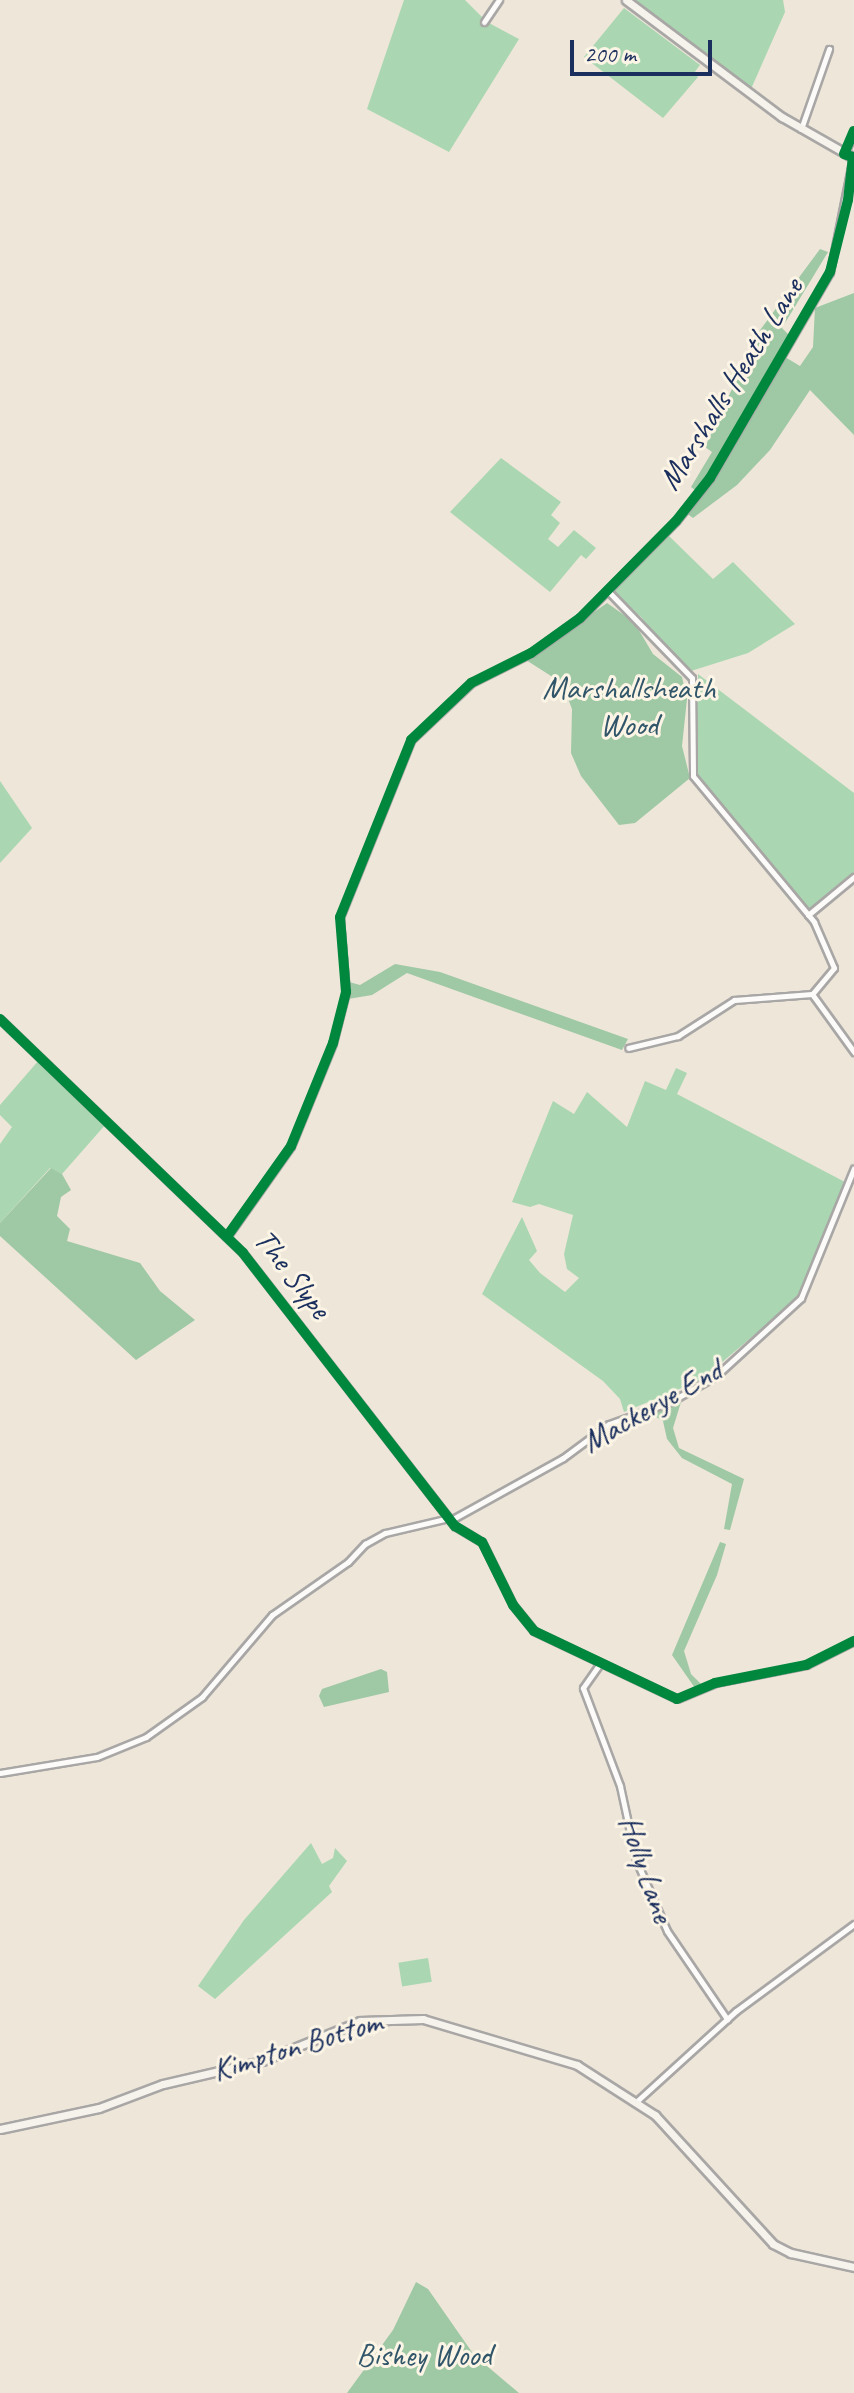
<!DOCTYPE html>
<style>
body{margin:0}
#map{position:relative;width:854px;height:2393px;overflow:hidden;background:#ede6d9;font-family:Caveat,sans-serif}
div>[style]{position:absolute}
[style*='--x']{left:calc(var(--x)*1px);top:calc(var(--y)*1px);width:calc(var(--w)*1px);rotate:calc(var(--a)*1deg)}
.green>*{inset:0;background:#aad7b1;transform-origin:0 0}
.forest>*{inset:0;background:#9fc8a5}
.roads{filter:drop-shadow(2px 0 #a9a7a6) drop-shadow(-2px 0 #a9a7a6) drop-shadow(0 2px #a9a7a6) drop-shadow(0 -2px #a9a7a6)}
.street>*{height:5px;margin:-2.5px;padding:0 2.5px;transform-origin:2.5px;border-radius:2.5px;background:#fcfbf9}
.secondary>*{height:7px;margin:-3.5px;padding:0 3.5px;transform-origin:3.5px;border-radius:3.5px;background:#f6f2ec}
.cycleway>*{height:10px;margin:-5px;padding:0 5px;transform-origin:5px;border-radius:5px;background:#00873e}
span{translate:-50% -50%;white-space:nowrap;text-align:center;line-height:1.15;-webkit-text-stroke:6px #fcf5e5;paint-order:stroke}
.street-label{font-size:32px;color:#1b2f5e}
.park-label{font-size:32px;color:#31566a}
.scale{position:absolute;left:570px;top:40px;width:142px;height:36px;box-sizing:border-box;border:4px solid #1b2f5e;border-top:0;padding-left:10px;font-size:24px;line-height:28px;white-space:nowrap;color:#1b2f5e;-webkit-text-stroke:6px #fcf5e5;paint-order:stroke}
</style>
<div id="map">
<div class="green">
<div style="clip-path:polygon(404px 0,465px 0,487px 22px,519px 39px,449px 152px,367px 109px)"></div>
<div style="clip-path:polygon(631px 0,783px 0,785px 12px,751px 89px)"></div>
<div style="clip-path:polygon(624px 8px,700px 65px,694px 73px,698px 77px,663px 118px,584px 57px)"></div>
<div style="clip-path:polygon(501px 458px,561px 502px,551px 515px,560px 523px,548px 539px,558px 547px,574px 530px,596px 548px,586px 559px,581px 555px,550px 592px,450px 512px)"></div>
<div style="clip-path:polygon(669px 536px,713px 579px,733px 562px,795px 624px,748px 653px,691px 671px,668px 654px,641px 617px,611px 593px)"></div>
<div style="clip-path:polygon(698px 674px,854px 793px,854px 874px,811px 908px,805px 908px,695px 771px)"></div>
<div style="clip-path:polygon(0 781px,32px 828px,0 863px)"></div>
<div style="clip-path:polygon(39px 1060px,106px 1124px,62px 1174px,50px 1168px,0 1223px,0 1144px,12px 1127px,0 1115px,0 1105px)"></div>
<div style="clip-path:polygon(676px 1068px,687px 1073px,677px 1094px,845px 1182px,797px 1299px,701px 1380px,624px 1412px,620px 1399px,603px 1381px,482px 1294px,522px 1217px,537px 1251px,529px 1260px,540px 1273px,565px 1292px,579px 1278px,567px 1269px,564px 1254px,573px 1215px,539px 1204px,530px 1207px,512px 1202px,553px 1101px,574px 1114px,587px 1092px,627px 1127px,645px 1081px,666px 1090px)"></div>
<div style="clip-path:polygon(311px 1843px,322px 1864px,333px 1858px,335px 1848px,347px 1861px,329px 1886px,332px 1892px,215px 1999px,198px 1986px,244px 1920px)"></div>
<div style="left:428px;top:1958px;width:24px;height:30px;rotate:81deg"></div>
</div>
<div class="forest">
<div style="clip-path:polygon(820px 249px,828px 252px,782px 328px,789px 335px,734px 436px,696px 491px,691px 487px,712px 452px,705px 447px,758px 333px)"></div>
<div style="clip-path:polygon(854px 293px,854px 435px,810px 390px,770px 450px,737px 485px,693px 518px,686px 513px,718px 472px,785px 357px,800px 366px,813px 347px,815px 308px)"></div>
<div style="clip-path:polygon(607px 603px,634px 622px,653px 654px,682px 677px,687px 699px,682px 746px,690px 778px,635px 823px,619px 825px,581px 776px,571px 753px,572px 709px,562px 683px,526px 660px)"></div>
<div style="clip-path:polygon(395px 964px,440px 972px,628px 1039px,622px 1050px,407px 973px,372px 995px,348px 999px,349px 982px,360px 985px)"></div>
<div style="clip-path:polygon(51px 1168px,62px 1174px,71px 1190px,61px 1197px,57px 1216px,70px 1229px,67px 1241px,140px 1263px,160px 1291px,195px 1320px,136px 1360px,0 1236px,0 1223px)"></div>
<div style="clip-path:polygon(681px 1402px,673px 1428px,679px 1448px,744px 1479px,730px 1530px,724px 1529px,732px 1484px,682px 1458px,667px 1439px,663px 1421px,649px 1413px)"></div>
<div style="clip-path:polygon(720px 1542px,726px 1544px,717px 1575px,684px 1651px,691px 1674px,701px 1684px,695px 1688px,672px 1655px)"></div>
<div style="clip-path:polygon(381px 1669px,387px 1672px,389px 1692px,324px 1707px,319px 1696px,322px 1689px)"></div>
<div style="clip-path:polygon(416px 2282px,428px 2289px,474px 2355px,519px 2393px,347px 2393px,393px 2330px)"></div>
</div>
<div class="roads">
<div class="street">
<div style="--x:484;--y:22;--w:27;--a:-56"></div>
<div style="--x:801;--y:129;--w:85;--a:-70.7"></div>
<div style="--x:845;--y:153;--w:24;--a:-68"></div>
<div style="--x:608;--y:591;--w:121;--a:46"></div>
<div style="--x:692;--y:678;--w:98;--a:89.4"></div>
<div style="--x:693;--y:776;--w:190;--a:50.3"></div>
<div style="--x:814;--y:922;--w:50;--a:66.5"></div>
<div style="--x:834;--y:968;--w:34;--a:130"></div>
<div style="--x:812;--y:994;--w:78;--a:175.6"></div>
<div style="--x:734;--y:1000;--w:67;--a:147.3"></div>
<div style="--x:678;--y:1036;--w:51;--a:166.5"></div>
<div style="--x:808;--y:915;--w:60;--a:-39.6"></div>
<div style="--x:812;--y:994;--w:72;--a:54.1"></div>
<div style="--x:0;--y:1019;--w:337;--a:43.9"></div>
<div style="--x:243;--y:1253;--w:346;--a:52.2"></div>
<div style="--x:455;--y:1526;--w:31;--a:31"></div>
<div style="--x:482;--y:1542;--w:70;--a:63.8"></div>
<div style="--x:513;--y:1605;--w:33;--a:51"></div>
<div style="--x:534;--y:1631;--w:158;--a:25.4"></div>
<div style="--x:677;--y:1699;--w:41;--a:-22.8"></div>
<div style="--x:715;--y:1683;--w:93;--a:-11.2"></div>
<div style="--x:806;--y:1665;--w:54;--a:-26.6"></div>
<div style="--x:228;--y:1235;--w:109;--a:-54.7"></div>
<div style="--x:291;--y:1146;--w:111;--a:-67.8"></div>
<div style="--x:333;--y:1043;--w:53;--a:-75.7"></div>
<div style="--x:346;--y:992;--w:75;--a:-94.6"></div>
<div style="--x:340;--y:917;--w:191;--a:-68.1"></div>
<div style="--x:411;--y:740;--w:83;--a:-43.5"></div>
<div style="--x:471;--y:683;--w:67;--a:-26.6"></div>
<div style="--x:531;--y:653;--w:60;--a:-35.5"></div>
<div style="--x:580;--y:618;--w:136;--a:-45.3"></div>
<div style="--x:676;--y:521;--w:55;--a:-51.7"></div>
<div style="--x:710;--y:478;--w:238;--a:-59.8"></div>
<div style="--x:830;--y:272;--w:117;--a:-78.7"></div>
<div style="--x:451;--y:1520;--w:128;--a:-29"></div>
<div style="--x:563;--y:1458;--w:57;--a:-36.5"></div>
<div style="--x:609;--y:1424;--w:65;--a:-19.8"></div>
<div style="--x:670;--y:1402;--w:53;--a:-29.5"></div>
<div style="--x:716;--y:1376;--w:115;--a:-42.5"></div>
<div style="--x:801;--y:1298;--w:140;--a:-67.8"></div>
<div style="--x:599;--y:1665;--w:28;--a:125"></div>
<div style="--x:583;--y:1688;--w:105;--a:69.3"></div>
<div style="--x:620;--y:1786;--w:76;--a:77.8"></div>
<div style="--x:636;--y:1860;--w:77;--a:66.4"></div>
<div style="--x:667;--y:1931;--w:107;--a:55.7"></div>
<div style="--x:0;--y:1773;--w:98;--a:-9.4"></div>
<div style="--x:97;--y:1757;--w:53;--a:-22.2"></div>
<div style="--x:146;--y:1737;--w:69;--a:-35.5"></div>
<div style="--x:202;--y:1697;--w:108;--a:-49.5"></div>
<div style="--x:272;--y:1615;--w:93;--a:-34.9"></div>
<div style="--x:348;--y:1562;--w:25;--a:-47"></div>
<div style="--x:365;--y:1544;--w:23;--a:-29"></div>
<div style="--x:385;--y:1533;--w:66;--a:-13.2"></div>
<div style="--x:637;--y:2101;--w:134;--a:-42.3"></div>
<div style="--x:736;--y:2011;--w:147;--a:-36.4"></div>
</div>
<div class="secondary">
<div style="--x:626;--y:0;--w:195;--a:36.9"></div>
<div style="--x:782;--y:117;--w:83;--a:29.7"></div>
<div style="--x:0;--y:2129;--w:101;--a:-12"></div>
<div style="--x:99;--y:2108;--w:68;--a:-20.6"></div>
<div style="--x:163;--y:2084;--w:102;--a:-13.1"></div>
<div style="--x:262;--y:2061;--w:106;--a:-22.2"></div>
<div style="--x:360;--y:2021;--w:63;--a:-1.8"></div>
<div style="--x:423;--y:2019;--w:161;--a:16.6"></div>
<div style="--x:577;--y:2065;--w:93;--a:32.7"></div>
<div style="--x:655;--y:2115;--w:175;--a:47.5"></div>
<div style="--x:773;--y:2244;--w:20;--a:27"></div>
<div style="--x:791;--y:2253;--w:65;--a:12.5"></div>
</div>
</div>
<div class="cycleway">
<div style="--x:0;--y:1019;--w:337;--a:43.9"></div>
<div style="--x:243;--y:1253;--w:346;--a:52.2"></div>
<div style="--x:455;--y:1526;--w:31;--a:31"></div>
<div style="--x:482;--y:1542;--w:70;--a:63.8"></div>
<div style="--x:513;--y:1605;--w:33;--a:51"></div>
<div style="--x:534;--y:1631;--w:158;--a:25.4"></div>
<div style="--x:677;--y:1699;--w:41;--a:-22.8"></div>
<div style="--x:715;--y:1683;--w:93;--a:-11.2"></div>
<div style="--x:806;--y:1665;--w:54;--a:-26.6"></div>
<div style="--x:228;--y:1235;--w:109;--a:-54.7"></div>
<div style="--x:291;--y:1146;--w:111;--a:-67.8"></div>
<div style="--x:333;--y:1043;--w:53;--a:-75.7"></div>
<div style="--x:346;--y:992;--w:75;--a:-94.6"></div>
<div style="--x:340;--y:917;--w:191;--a:-68.1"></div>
<div style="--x:411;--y:740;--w:83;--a:-43.5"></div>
<div style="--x:471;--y:683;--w:67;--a:-26.6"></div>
<div style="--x:531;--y:653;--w:60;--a:-35.5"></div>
<div style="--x:580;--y:618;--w:136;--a:-45.3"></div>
<div style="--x:676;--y:521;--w:55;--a:-51.7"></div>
<div style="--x:710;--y:478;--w:238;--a:-59.8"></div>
<div style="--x:830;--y:272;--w:74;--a:-76"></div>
<div style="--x:848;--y:200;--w:43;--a:-83.4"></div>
<div style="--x:853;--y:157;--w:9;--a:-162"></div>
<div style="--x:844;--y:154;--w:25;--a:-67"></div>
</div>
<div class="street-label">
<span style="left:731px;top:384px;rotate:-58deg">Marshalls Heath Lane</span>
<span style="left:292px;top:1274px;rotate:52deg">The Slype</span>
<span style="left:652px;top:1406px;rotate:-30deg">Mackerye End</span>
<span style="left:646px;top:1869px;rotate:71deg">Holly Lane</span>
<span style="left:297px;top:2046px;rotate:-17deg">Kimpton Bottom</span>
</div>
<div class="park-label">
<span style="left:629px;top:707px">Marshallsheath<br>Wood</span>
<span style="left:424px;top:2355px">Bishey Wood</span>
</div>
<div class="scale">200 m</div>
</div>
